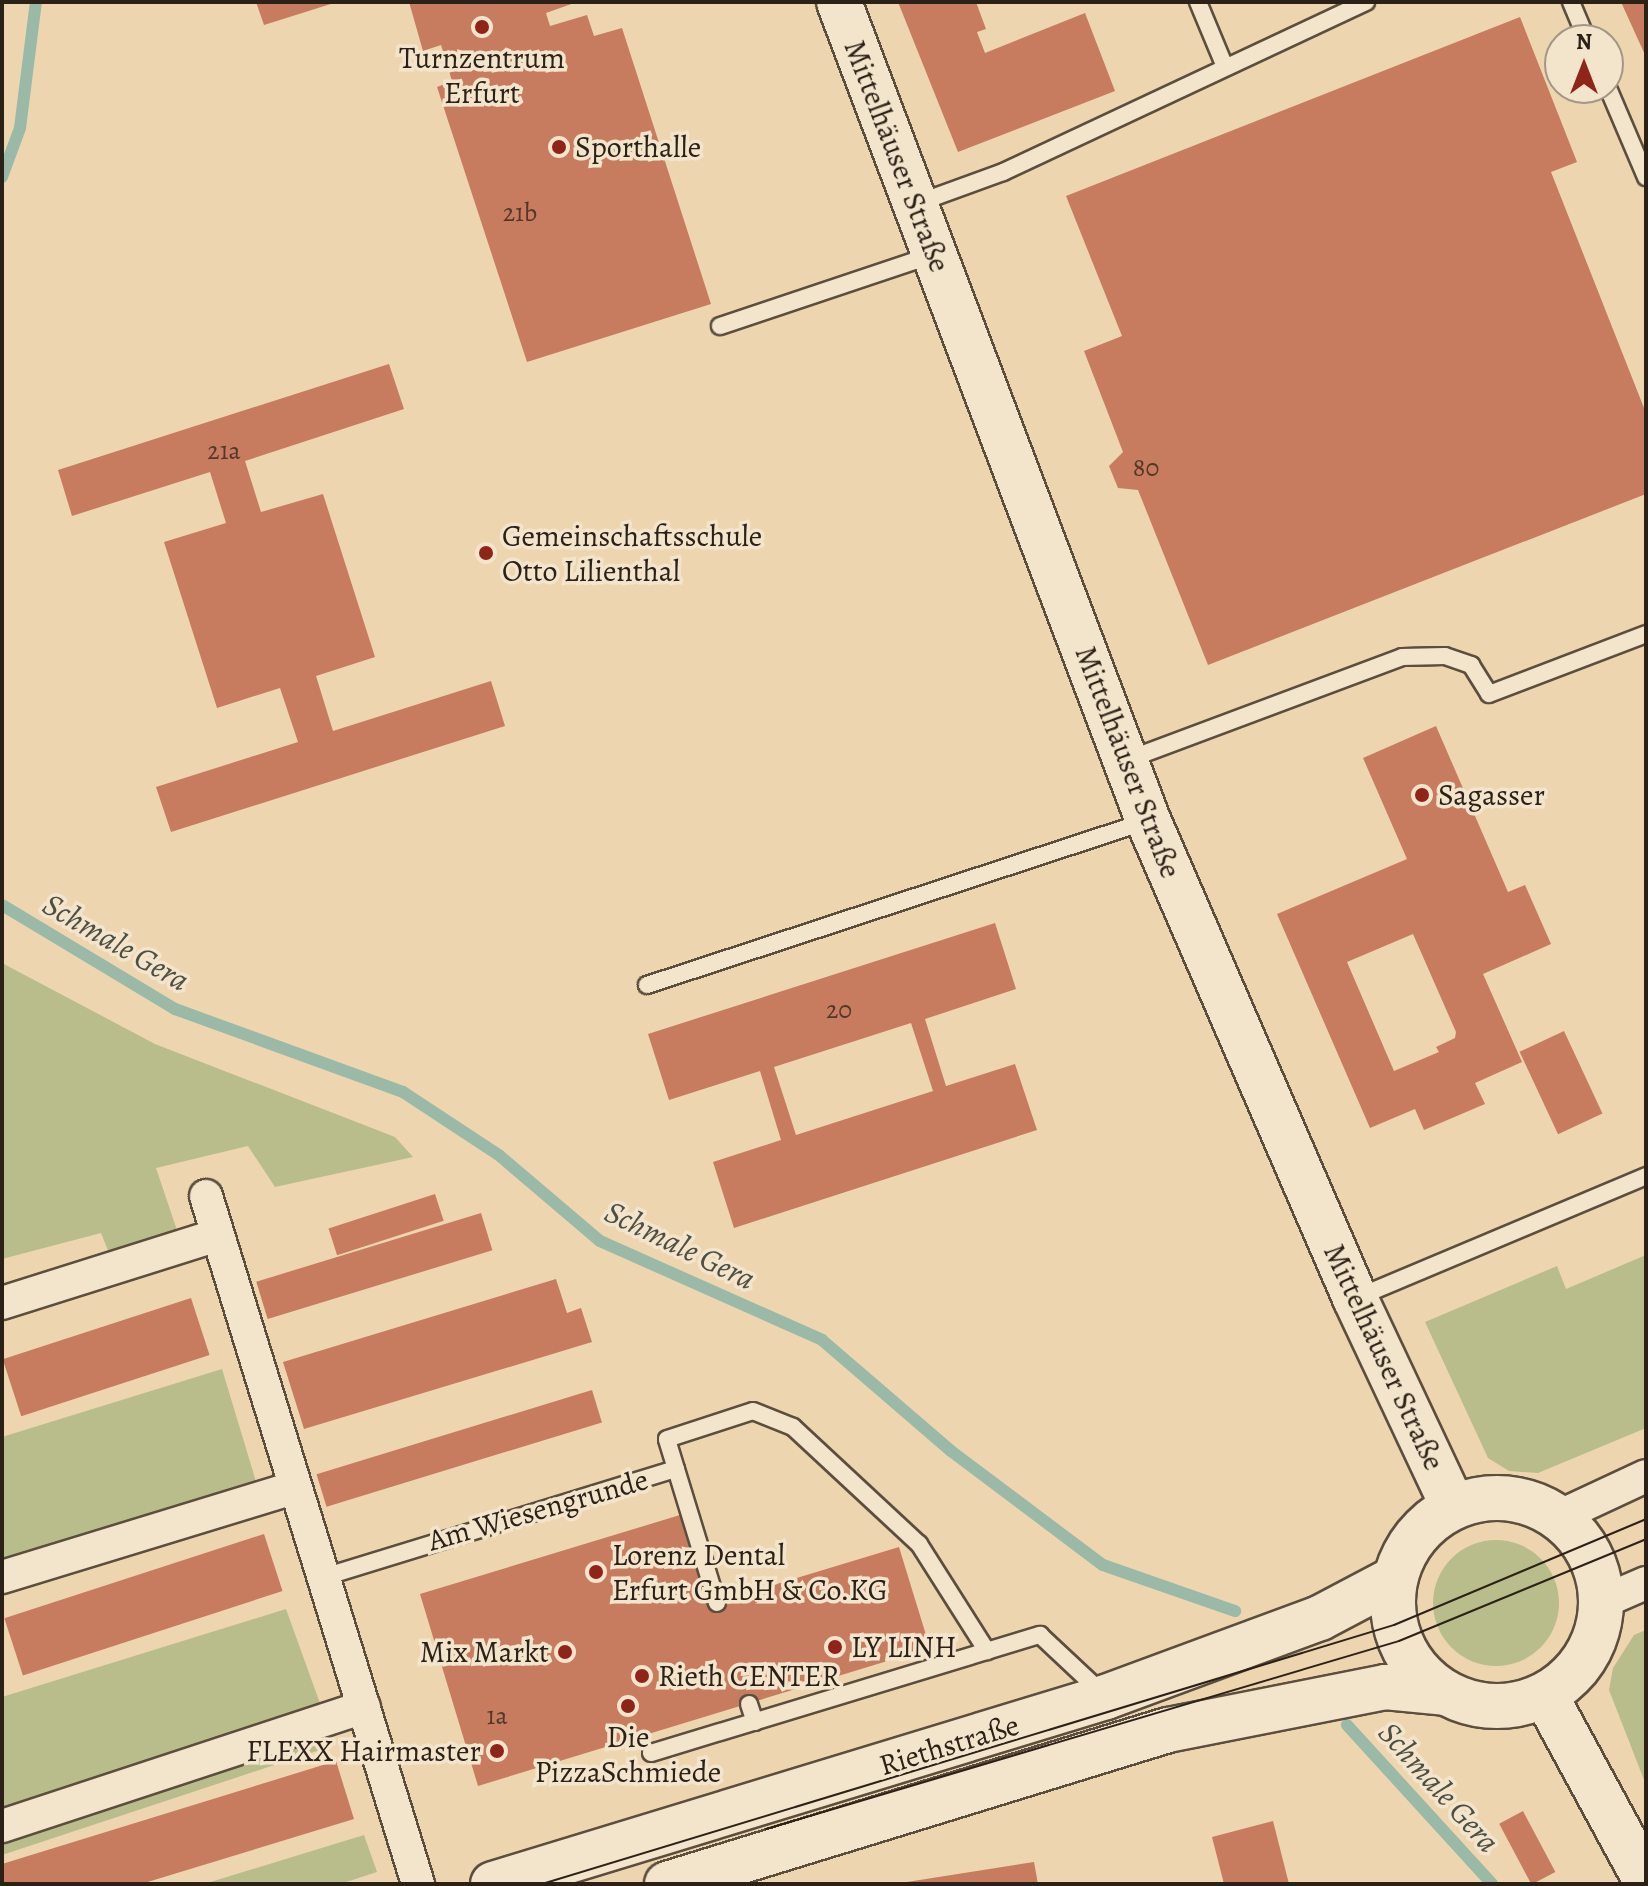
<!DOCTYPE html>
<meta charset="utf-8">
<style>
body{margin:0}
#map{position:relative;width:1648px;height:1886px;overflow:hidden;background:#edd5b0;font-family:Alegreya,serif}
div>[style]{position:absolute}
[style*='--x']{left:calc(var(--x)*1px);top:calc(var(--y)*1px);width:calc(var(--w)*1px);rotate:calc(var(--a)*1deg)}
.green>*{inset:0;background:#b9bd8b}
.round{border-radius:50%}
.stream>*{height:12px;margin:-6px;padding:0 6px;transform-origin:6px;border-radius:6px;background:#9ab9a7}
.building>*{inset:0;background:#c77c5f;transform-origin:0 0}
.roads{filter:drop-shadow(2px 0 #5c4e3d) drop-shadow(-2px 0 #5c4e3d) drop-shadow(0 2px #5c4e3d) drop-shadow(0 -2px #5c4e3d)}
.lane>*{height:16px;margin:-8px;padding:0 8px;transform-origin:8px;border-radius:8px;background:#f3e4cc}
.street>*{height:32px;margin:-16px;padding:0 16px;transform-origin:16px;border-radius:16px;background:#f3e4cc}
.secondary>*{height:44px;margin:-22px;padding:0 22px;transform-origin:22px;border-radius:22px;background:#f3e4cc}
.secondary>.ring{margin:-22px;padding:0;box-sizing:content-box;background:none;border:44px solid #f3e4cc;border-radius:50%}
.tram>*{height:2px;margin:-1px;padding:0 1px;transform-origin:1px;border-radius:1px;background:#2c2117}
.dots>*{width:22px;height:22px;translate:-50% -50%;box-sizing:border-box;border:4px solid #f3e4cc;border-radius:50%}
span{translate:-50% -50%;white-space:nowrap;text-align:center;line-height:1.15;-webkit-text-stroke:7px #f3e4cc;paint-order:stroke}
.number-label{font-size:26px;color:#533829}
.number-label span{-webkit-text-stroke-width:0}
.poi-label{font-size:30px;color:#2c2117}
.left{translate:0 -50%;text-align:left}
.right{translate:-100% -50%;text-align:right}
.street-label{font-size:30px;color:#2c2117}
.water-label{font-size:32px;color:#4d4f42;font-style:italic}
.frame{position:absolute;inset:0;border:4px solid #2c2117;pointer-events:none}
.north{position:absolute;left:1544px;top:24px;width:80px;height:80px;box-sizing:border-box;background:#f3e4cc;border:2px solid #a39684;border-radius:50%;rotate:0deg;font-size:22px;font-weight:700;line-height:32px;text-align:center;color:#2c2117}
.north::after{content:'';display:block;margin:auto;width:28px;height:36px;background:#8f2418;clip-path:polygon(50% 0,100% 100%,50% 72%,0 100%)}
</style>
<div id="map">
<div class="green">
<div style="clip-path:polygon(2px 963px,155px 1044px,395px 1137px,413px 1157px,275px 1187px,248px 1146px,156px 1168px,185px 1254px,119px 1278px,101px 1233px,2px 1259px)"></div>
<div style="clip-path:polygon(1646px 1255px,1646px 1428px,1538px 1473px,1509px 1471px,1488px 1458px,1425px 1322px,1557px 1266px,1566px 1289px)"></div>
<div style="clip-path:polygon(222px 1369px,264px 1508px,2px 1590px,2px 1437px)"></div>
<div class="round" style="left:1433px;top:1540px;width:126px;height:126px"></div>
<div style="clip-path:polygon(286px 1609px,335px 1745px,2px 1855px,2px 1697px)"></div>
<div style="clip-path:polygon(1646px 1630px,1646px 1785px,1609px 1690px,1613px 1668px,1634px 1635px)"></div>
<div style="clip-path:polygon(364px 1835px,377px 1872px,340px 1884px,204px 1884px)"></div>
</div>
<div class="stream">
<div style="--x:2;--y:177;--w:52;--a:-69.8"></div>
<div style="--x:20;--y:128;--w:127;--a:-82.8"></div>
<div style="--x:2;--y:905;--w:202;--a:31"></div>
<div style="--x:175;--y:1009;--w:243;--a:20"></div>
<div style="--x:403;--y:1092;--w:116;--a:33.4"></div>
<div style="--x:500;--y:1156;--w:131;--a:40.4"></div>
<div style="--x:600;--y:1241;--w:243;--a:24"></div>
<div style="--x:822;--y:1340;--w:170;--a:40.7"></div>
<div style="--x:951;--y:1451;--w:190;--a:36.9"></div>
<div style="--x:1103;--y:1565;--w:140;--a:19.2"></div>
<div style="--x:1347;--y:1725;--w:215;--a:47.6"></div>
</div>
<div class="building">
<div style="clip-path:polygon(256px 2px,334px 2px,334px 3px,264px 25px)"></div>
<div style="clip-path:polygon(409px 2px,577px 2px,546px 13px,550px 26px,587px 15px,594px 36px,622px 28px,711px 304px,527px 362px,437px 87px,452px 81px,441px 45px,423px 51px)"></div>
<div style="clip-path:polygon(898px 2px,976px 2px,986px 29px,977px 32px,985px 53px,1085px 13px,1115px 91px,958px 152px)"></div>
<div style="clip-path:polygon(1621px 2px,1646px 2px,1646px 57px)"></div>
<div style="clip-path:polygon(1520px 17px,1577px 162px,1551px 172px,1646px 413px,1646px 494px,1208px 665px,1138px 490px,1118px 488px,1109px 466px,1123px 452px,1084px 351px,1122px 336px,1066px 196px)"></div>
<div style="clip-path:polygon(389px 364px,404px 409px,245px 461px,261px 512px,323px 494px,375px 657px,316px 676px,333px 731px,491px 681px,505px 726px,171px 832px,156px 787px,298px 742px,280px 688px,217px 708px,164px 542px,226px 523px,210px 472px,72px 516px,58px 470px)"></div>
<div style="clip-path:polygon(evenodd,1436px 726px,1508px 892px,1525px 885px,1551px 944px,1483px 974px,1522px 1062px,1475px 1083px,1485px 1104px,1424px 1130px,1415px 1109px,1370px 1128px,1277px 914px,1407px 859px,1363px 758px,1436px 726px,1413px 934px,1456px 1032px,1455px 1038px,1436px 1047px,1439px 1052px,1394px 1071px,1347px 962px,1413px 934px)"></div>
<div style="clip-path:polygon(evenodd,995px 923px,1016px 989px,925px 1019px,946px 1086px,1015px 1064px,1037px 1130px,734px 1228px,713px 1162px,781px 1140px,760px 1071px,669px 1100px,648px 1034px,995px 923px,911px 1023px,933px 1091px,796px 1135px,774px 1067px,911px 1023px)"></div>
<div style="left:1564px;top:1031px;width:91px;height:49px;rotate:65deg"></div>
<div style="left:435px;top:1194px;width:28px;height:112px;rotate:72deg"></div>
<div style="left:481px;top:1213px;width:39px;height:235px;rotate:73deg"></div>
<div style="clip-path:polygon(556px 1279px,567px 1313px,581px 1308px,592px 1342px,304px 1429px,283px 1362px)"></div>
<div style="left:191px;top:1298px;width:60px;height:198px;rotate:72deg"></div>
<div style="left:592px;top:1390px;width:34px;height:288px;rotate:73deg"></div>
<div style="clip-path:polygon(680px 1515px,708px 1605px,899px 1547px,930px 1648px,478px 1786px,420px 1594px)"></div>
<div style="left:264px;top:1534px;width:60px;height:273px;rotate:72deg"></div>
<div style="clip-path:polygon(336px 1761px,354px 1819px,141px 1884px,2px 1884px,2px 1864px)"></div>
<div style="left:1523px;top:1811px;width:69px;height:27px;rotate:62deg"></div>
<div style="clip-path:polygon(1273px 1821px,1289px 1884px,1224px 1884px,1212px 1837px)"></div>
<div style="clip-path:polygon(1034px 1862px,1038px 1884px,907px 1884px,907px 1882px)"></div>
</div>
<div class="roads">
<div class="lane">
<div style="--x:1198;--y:2;--w:70;--a:67.4"></div>
<div style="--x:1571;--y:2;--w:41;--a:67.2"></div>
<div style="--x:1608;--y:88;--w:97;--a:66.9"></div>
<div style="--x:918;--y:203;--w:90;--a:-20"></div>
<div style="--x:1003;--y:172;--w:401;--a:-25.1"></div>
<div style="--x:720;--y:326;--w:224;--a:-18.5"></div>
<div style="--x:1127;--y:760;--w:294;--a:-20.5"></div>
<div style="--x:1402;--y:657;--w:43;--a:-1.3"></div>
<div style="--x:1445;--y:656;--w:28;--a:19"></div>
<div style="--x:1471;--y:665;--w:34;--a:58"></div>
<div style="--x:1489;--y:694;--w:168;--a:-20.9"></div>
<div style="--x:647;--y:985;--w:526;--a:-18.16"></div>
<div style="--x:1356;--y:1298;--w:315;--a:-22.8"></div>
<div style="--x:676;--y:1469;--w:140;--a:73"></div>
<div style="--x:324;--y:1577;--w:368;--a:-17.1"></div>
<div style="--x:676;--y:1469;--w:31;--a:-107"></div>
<div style="--x:667;--y:1439;--w:90;--a:-18"></div>
<div style="--x:753;--y:1411;--w:43;--a:21.8"></div>
<div style="--x:793;--y:1427;--w:172;--a:42.9"></div>
<div style="--x:919;--y:1544;--w:127;--a:57.6"></div>
<div style="--x:749;--y:1704;--w:19;--a:72"></div>
<div style="--x:651;--y:1753;--w:407;--a:-16.9"></div>
<div style="--x:1040;--y:1635;--w:85;--a:43.1"></div>
</div>
<div class="street">
<div style="--x:206;--y:1196;--w:720;--a:72.87"></div>
<div style="--x:2;--y:1303;--w:226;--a:-17.5"></div>
<div style="--x:1558;--y:1517;--w:97;--a:-25"></div>
<div style="--x:2;--y:1577;--w:305;--a:-17"></div>
<div style="--x:1602;--y:1602;--w:48;--a:-23.4"></div>
<div style="--x:2;--y:1826;--w:381;--a:-18.2"></div>
</div>
<div class="secondary">
<div style="--x:839;--y:2;--w:874;--a:69.31"></div>
<div style="--x:1148;--y:820;--w:521;--a:66.58"></div>
<div style="--x:1355;--y:1298;--w:230;--a:64.8"></div>
<div class="ring" style="left:1393px;top:1498px;width:164px;height:164px"></div>
<div style="--x:1545;--y:1695;--w:212;--a:61.5"></div>
<div style="--x:493;--y:1884;--w:641;--a:-16.96"></div>
<div style="--x:1106;--y:1697;--w:228;--a:-20.3"></div>
<div style="--x:1320;--y:1618;--w:84;--a:-27.8"></div>
<div style="--x:667;--y:1884;--w:524;--a:-17.09"></div>
<div style="--x:1168;--y:1730;--w:221;--a:-11.2"></div>
<div style="--x:1385;--y:1687;--w:60;--a:5.7"></div>
</div>
</div>
<div class="tram">
<div style="--x:766;--y:1829;--w:660;--a:-16.54"></div>
<div style="--x:1399;--y:1641;--w:267;--a:-22.4"></div>
<div style="--x:542;--y:1884;--w:890;--a:-16.91"></div>
<div style="--x:1394;--y:1625;--w:273;--a:-22.8"></div>
</div>
<div class="dots">
<div style="left:482px;top:27px;background:#8f2418"></div>
<div style="left:559px;top:147px;background:#8f2418"></div>
<div style="left:486px;top:553px;background:#8f2418"></div>
<div style="left:1422px;top:795px;background:#8f2418"></div>
<div style="left:596px;top:1572px;background:#8f2418"></div>
<div style="left:835px;top:1647px;background:#8f2418"></div>
<div style="left:565px;top:1652px;background:#8f2418"></div>
<div style="left:642px;top:1676px;background:#8f2418"></div>
<div style="left:628px;top:1706px;background:#8f2418"></div>
<div style="left:497px;top:1751px;background:#8f2418"></div>
</div>
<div class="number-label">
<span style="left:520px;top:213px">21b</span>
<span style="left:224px;top:451px">21a</span>
<span style="left:1146px;top:468px">80</span>
<span style="left:839px;top:1010px">20</span>
<span style="left:497px;top:1716px">1a</span>
</div>
<div class="poi-label">
<span style="left:482px;top:75px">Turnzentrum<br>Erfurt</span>
<span class="left" style="left:575px;top:147px">Sporthalle</span>
<span class="left" style="left:502px;top:553px">Gemeinschaftsschule<br>Otto Lilienthal</span>
<span class="left" style="left:1438px;top:795px">Sagasser</span>
<span class="left" style="left:612px;top:1572px">Lorenz Dental<br>Erfurt GmbH &amp; Co.KG</span>
<span class="left" style="left:851px;top:1647px">LY LINH</span>
<span class="right" style="left:549px;top:1652px">Mix Markt</span>
<span class="left" style="left:658px;top:1676px">Rieth CENTER</span>
<span style="left:628px;top:1754px">Die<br>PizzaSchmiede</span>
<span class="right" style="left:481px;top:1751px">FLEXX Hairmaster</span>
</div>
<div class="street-label">
<span style="left:897px;top:156px;rotate:69deg">Mittelhäuser Straße</span>
<span style="left:1128px;top:762px;rotate:69deg">Mittelhäuser Straße</span>
<span style="left:1384px;top:1357px;rotate:65deg">Mittelhäuser Straße</span>
<span style="left:538px;top:1510px;rotate:-16deg">Am Wiesengrunde</span>
<span style="left:949px;top:1745px;rotate:-17deg">Riethstraße</span>
</div>
<div class="water-label">
<span style="left:116px;top:942px;rotate:30deg">Schmale Gera</span>
<span style="left:680px;top:1245px;rotate:26deg">Schmale Gera</span>
<span style="left:1439px;top:1787px;rotate:48deg">Schmale Gera</span>
</div>
<div class="frame"></div>
<div class="north">N</div>
</div>
